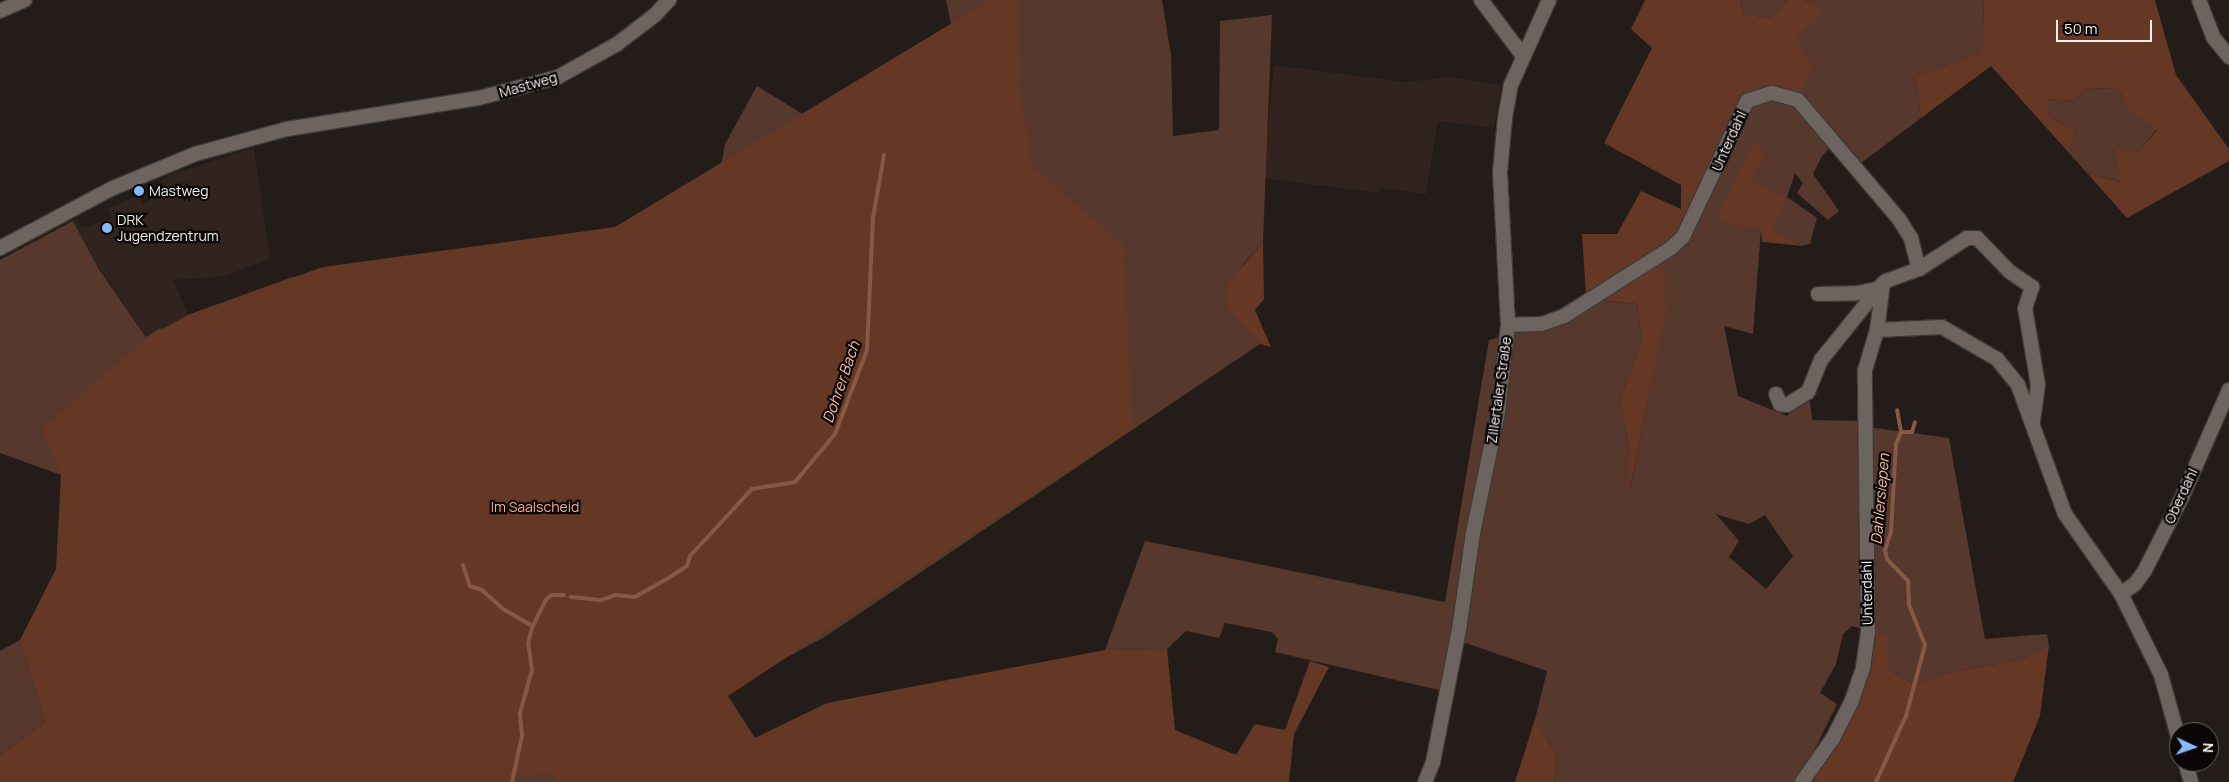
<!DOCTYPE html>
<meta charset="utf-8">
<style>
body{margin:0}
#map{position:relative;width:2229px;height:782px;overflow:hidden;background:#231c19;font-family:Manrope,sans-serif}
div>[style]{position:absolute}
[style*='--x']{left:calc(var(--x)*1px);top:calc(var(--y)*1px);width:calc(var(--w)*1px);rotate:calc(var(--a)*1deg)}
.built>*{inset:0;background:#31231e}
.green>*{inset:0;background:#56382c}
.forest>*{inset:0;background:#643825}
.stream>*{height:4px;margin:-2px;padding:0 2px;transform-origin:2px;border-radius:2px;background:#875844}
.roads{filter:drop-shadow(1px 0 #403a38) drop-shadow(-1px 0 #403a38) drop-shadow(0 1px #403a38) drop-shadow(0 -1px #403a38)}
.minor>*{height:14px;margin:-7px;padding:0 7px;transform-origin:7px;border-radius:7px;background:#6d6460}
.dots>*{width:14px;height:14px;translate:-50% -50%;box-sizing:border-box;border:2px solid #0a0706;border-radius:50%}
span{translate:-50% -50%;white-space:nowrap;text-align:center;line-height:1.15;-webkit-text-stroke:4.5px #0a0706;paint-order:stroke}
.street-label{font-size:14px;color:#f5efed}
.poi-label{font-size:14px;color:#f5efed}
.left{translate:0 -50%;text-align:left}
.park-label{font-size:14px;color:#f9ad8d}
.water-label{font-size:15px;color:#fcbea4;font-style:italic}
.north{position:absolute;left:2169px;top:722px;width:50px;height:50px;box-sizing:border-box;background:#0a0706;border:1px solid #686462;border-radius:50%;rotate:93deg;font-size:14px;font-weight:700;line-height:20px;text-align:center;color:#f5efed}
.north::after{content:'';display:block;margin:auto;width:18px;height:22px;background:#85bbfb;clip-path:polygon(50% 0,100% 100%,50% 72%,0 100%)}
.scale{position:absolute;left:2056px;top:20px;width:96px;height:22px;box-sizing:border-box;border:2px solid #f5efed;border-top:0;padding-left:6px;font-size:15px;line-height:18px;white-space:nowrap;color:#f5efed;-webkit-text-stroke:4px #0a0706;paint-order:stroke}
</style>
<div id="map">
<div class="built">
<div style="clip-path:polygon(1274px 65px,1404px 82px,1453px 77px,1501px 85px,1494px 128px,1438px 121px,1426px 194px,1380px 188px,1380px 193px,1263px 178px)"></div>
<div style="clip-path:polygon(254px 148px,270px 259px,225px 276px,173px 280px,188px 315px,147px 337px,101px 271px,73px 220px,77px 219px,82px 228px,111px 218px,107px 209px,139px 195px,143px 204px,163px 191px,159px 182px,170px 175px)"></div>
</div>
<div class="green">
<div style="clip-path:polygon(946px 0,1162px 0,1171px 55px,1173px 136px,1219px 130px,1220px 21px,1272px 15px,1263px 242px,1243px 265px,1238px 318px,1260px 344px,826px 636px,559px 782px,251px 782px,86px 497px,44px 432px,61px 475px,0 453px,0 260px,73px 221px,100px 271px,146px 337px,161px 328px,198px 386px,185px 334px,188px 315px,292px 277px,402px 307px,717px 189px,725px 144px,757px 86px,822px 126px,966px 92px)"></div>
<div style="clip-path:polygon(1740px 0,1788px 0,1769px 18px,1743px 14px)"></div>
<div style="clip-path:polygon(1804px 0,1984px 0,1982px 52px,1915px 76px,1921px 118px,1857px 166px,1797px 92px,1796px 38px,1823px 12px)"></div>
<div style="clip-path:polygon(2087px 88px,2119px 89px,2126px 108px,2157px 129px,2136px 154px,2114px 149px,2121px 182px,2086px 172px,2069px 153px,2076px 131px,2047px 115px,2047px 99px,2073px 101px)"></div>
<div style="clip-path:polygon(evenodd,1785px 94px,1834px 143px,1822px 156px,1813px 174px,1839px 211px,1828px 220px,1797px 193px,1803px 183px,1795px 173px,1787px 197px,1817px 218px,1810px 244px,1802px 246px,1771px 230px,1750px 182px,1766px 151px,1717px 219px,1761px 230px,1753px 334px,1724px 326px,1738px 396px,1787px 416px,1804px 399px,1810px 401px,1812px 420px,1859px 421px,1861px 499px,1868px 427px,1949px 438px,1985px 639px,2047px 634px,2049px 645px,2023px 659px,1942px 674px,1914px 685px,1888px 669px,1887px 636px,1852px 626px,1843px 634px,1836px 664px,1820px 693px,1837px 704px,1804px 771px,1819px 782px,1554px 782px,1557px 757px,1535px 719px,1547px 671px,1451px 638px,1439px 690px,1275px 652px,1278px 639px,1272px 632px,1225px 623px,1219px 638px,1186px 631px,1167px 649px,1105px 650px,1145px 541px,1445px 602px,1489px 340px,1581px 315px,1586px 299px,1637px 304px,1642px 340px,1620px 400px,1630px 452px,1630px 490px,1650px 389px,1664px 253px,1747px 101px,1785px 94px,1716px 514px,1749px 524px,1765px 515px,1793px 556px,1766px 589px,1729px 557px,1739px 541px,1716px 514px)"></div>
<div style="clip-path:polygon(20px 640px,45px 722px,0 755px,0 651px)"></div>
</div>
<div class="forest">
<div style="clip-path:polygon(990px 0,1018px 0,1020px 94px,1032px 167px,1123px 244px,1133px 428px,728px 696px,755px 738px,827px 703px,1105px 650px,1167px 649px,1175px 730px,1236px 755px,1255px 724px,1285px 730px,1310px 661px,1329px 667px,1294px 734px,1289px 782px,554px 782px,552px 774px,516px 776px,516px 782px,0 782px,0 755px,45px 722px,20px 640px,56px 569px,61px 475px,42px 429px,147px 337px,188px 315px,323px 267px,615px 227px)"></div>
<div style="clip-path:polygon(1645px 0,1740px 0,1743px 14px,1769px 18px,1788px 0,1804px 0,1824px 12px,1796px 38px,1813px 69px,1797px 99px,1785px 94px,1747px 101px,1683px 237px,1664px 253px,1666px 310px,1629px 494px,1630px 452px,1620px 400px,1642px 340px,1637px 304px,1591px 299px,1586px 296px,1582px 234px,1617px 234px,1641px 191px,1681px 209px,1681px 185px,1604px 143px,1652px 48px,1631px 29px)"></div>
<div style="clip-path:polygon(1984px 0,2155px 0,2176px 75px,2229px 149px,2229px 161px,2127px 218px,2086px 172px,2120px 182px,2114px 148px,2136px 154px,2157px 130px,2126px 108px,2119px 89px,2087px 88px,2073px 101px,2047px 99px,2047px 115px,2076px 131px,2069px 153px,1991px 66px,1921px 118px,1915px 76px,1982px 52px)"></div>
<div style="clip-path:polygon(1753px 142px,1766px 151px,1751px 182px,1787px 197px,1772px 230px,1802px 246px,1762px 242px,1761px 230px,1716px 220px)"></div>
<div style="clip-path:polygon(1263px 242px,1264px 299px,1255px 310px,1271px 347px,1260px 344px,1228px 307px,1228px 284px)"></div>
<div style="clip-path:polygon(1870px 631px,1888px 636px,1888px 669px,1914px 685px,1942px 674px,2023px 659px,2049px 645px,2040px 716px,2013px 782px,1819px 782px,1808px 774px,1851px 703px)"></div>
<div style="clip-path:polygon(1535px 719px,1557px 757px,1554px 782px,1515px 782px)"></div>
</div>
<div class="stream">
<div style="--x:1901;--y:432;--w:11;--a:0"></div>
<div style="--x:1912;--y:432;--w:10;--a:-73"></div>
<div style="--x:463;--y:565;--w:22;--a:72"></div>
<div style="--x:470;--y:586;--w:13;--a:18"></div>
<div style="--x:482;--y:590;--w:28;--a:42"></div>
<div style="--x:503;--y:609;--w:34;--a:30"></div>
<div style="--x:571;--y:597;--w:31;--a:6"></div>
<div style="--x:602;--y:600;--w:14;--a:-21"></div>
<div style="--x:615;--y:595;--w:20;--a:6"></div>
<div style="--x:635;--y:597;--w:40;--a:-29.7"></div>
<div style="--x:670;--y:577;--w:20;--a:-33"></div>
<div style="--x:687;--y:566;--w:10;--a:-73"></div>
<div style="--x:690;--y:556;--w:91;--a:-47.2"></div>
<div style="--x:752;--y:489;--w:44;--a:-9.2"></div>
<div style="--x:795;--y:482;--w:62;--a:-50.2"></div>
<div style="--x:835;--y:434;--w:90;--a:-69.1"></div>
<div style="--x:867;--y:350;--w:132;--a:-87.4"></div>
<div style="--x:873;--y:218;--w:64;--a:-80.1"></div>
<div style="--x:512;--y:782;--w:47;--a:-77.7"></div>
<div style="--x:522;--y:736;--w:23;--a:-95"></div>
<div style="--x:520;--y:713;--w:45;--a:-74.4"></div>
<div style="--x:532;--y:670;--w:27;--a:-98"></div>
<div style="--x:528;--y:643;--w:16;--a:-75"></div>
<div style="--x:532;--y:628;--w:30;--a:-64"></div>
<div style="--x:545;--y:601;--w:8;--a:-45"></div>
<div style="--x:551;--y:595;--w:13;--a:0"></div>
<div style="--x:1876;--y:782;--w:72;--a:-65.6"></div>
<div style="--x:1906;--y:716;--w:73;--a:-75"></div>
<div style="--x:1925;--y:645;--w:43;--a:-111.8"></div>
<div style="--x:1909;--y:605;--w:24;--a:-92"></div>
<div style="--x:1908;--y:581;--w:30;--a:-134"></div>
<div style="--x:1887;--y:559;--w:9;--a:-103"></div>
<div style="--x:1885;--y:550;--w:20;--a:-72"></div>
<div style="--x:1891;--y:531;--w:87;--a:-86.7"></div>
<div style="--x:1896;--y:444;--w:13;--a:-67"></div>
<div style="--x:1901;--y:432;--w:22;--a:-100"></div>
</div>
<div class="roads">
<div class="minor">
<div style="--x:1481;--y:0;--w:70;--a:53.1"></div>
<div style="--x:2199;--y:0;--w:40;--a:69"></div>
<div style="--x:2213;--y:37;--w:26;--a:51"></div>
<div style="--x:0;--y:11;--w:27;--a:-24"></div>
<div style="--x:0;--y:248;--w:128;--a:-28"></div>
<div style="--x:113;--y:188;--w:89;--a:-22.5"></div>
<div style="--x:195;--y:154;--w:95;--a:-15.2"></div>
<div style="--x:287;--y:129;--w:194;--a:-9.2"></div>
<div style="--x:479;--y:98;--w:82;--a:-14.9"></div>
<div style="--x:558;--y:77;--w:68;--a:-29.2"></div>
<div style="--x:617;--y:44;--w:48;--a:-37.3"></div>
<div style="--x:655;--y:15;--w:21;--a:-47"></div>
<div style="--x:1818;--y:294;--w:39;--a:-1"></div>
<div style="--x:1857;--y:293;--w:21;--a:-11"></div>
<div style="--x:1878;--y:289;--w:11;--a:-45"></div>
<div style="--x:1886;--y:281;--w:35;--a:-20"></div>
<div style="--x:1919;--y:269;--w:57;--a:-32.9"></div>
<div style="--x:1967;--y:238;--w:10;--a:0"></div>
<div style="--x:1977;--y:238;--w:47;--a:45.9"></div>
<div style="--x:2010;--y:272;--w:27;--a:34"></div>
<div style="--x:2032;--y:287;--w:22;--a:108"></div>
<div style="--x:2025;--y:308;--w:78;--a:80.4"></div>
<div style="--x:2038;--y:385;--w:37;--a:98"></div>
<div style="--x:1508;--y:325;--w:34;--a:-2"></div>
<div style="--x:1542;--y:324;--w:23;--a:-20"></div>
<div style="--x:1564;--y:316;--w:127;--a:-32.4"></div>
<div style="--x:1671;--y:248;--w:16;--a:-43"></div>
<div style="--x:1683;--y:237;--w:150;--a:-64.8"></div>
<div style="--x:1747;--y:101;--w:26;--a:-18"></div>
<div style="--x:1772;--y:93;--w:27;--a:15"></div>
<div style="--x:1798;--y:100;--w:156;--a:49.7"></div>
<div style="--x:1899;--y:219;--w:22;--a:58"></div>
<div style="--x:1911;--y:238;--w:32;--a:76"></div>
<div style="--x:1877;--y:330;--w:65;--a:-2.6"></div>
<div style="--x:1942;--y:327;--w:64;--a:30.2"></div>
<div style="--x:1997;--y:359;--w:33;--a:51"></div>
<div style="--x:2018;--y:385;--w:137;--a:70"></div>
<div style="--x:2065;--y:514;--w:98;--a:55"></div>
<div style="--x:2121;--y:594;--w:90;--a:63.7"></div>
<div style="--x:2161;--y:675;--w:67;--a:74.5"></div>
<div style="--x:1776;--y:394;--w:11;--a:68"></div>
<div style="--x:1780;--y:404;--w:7;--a:8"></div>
<div style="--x:1787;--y:405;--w:25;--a:-32"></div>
<div style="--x:1808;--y:392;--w:35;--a:-68"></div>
<div style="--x:1821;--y:360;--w:91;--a:-51.2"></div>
<div style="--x:2121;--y:594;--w:17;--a:-36"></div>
<div style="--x:2135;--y:584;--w:17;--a:-54"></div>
<div style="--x:2145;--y:570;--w:82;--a:-63.1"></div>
<div style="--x:2182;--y:497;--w:117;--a:-66.3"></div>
<div style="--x:2185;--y:762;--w:21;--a:73"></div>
<div style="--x:1425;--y:782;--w:22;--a:-68"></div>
<div style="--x:1433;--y:762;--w:135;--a:-78.9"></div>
<div style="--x:1459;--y:630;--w:98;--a:-81.8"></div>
<div style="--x:1473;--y:533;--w:124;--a:-78.3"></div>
<div style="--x:1498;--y:412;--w:88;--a:-83.4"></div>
<div style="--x:1508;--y:325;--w:153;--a:-93"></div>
<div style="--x:1500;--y:172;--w:54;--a:-84.7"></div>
<div style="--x:1505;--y:118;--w:34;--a:-80"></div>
<div style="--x:1511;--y:85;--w:93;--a:-65.9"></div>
<div style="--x:1802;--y:782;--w:54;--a:-54.8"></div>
<div style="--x:1833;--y:738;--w:39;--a:-63"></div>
<div style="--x:1851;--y:703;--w:37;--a:-71"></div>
<div style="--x:1863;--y:668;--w:35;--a:-82"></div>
<div style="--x:1868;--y:633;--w:263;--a:-90.7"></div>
<div style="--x:1865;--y:370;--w:42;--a:-73.3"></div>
<div style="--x:1877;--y:330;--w:47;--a:-82.7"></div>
</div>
</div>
<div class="dots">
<div style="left:139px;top:191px;background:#85bbfb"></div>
<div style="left:107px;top:228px;background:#85bbfb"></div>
</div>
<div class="street-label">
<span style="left:528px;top:85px;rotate:-16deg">Mastweg</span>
<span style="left:1729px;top:141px;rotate:-66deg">Unterdahl</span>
<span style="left:1499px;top:390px;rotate:-82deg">Zillertaler Straße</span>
<span style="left:2181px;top:496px;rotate:-65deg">Oberdahl</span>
<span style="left:1867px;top:593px;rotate:-91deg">Unterdahl</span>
</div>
<div class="poi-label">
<span class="left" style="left:149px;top:191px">Mastweg</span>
<span class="left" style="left:117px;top:228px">DRK<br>Jugendzentrum</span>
</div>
<div class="park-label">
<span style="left:535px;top:507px">Im Saalscheid</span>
</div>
<div class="water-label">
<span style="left:841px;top:382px;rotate:-71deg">Dohrer Bach</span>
<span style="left:1880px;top:499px;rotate:-85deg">Dahlersiepen</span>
</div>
<div class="north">N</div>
<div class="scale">50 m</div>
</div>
